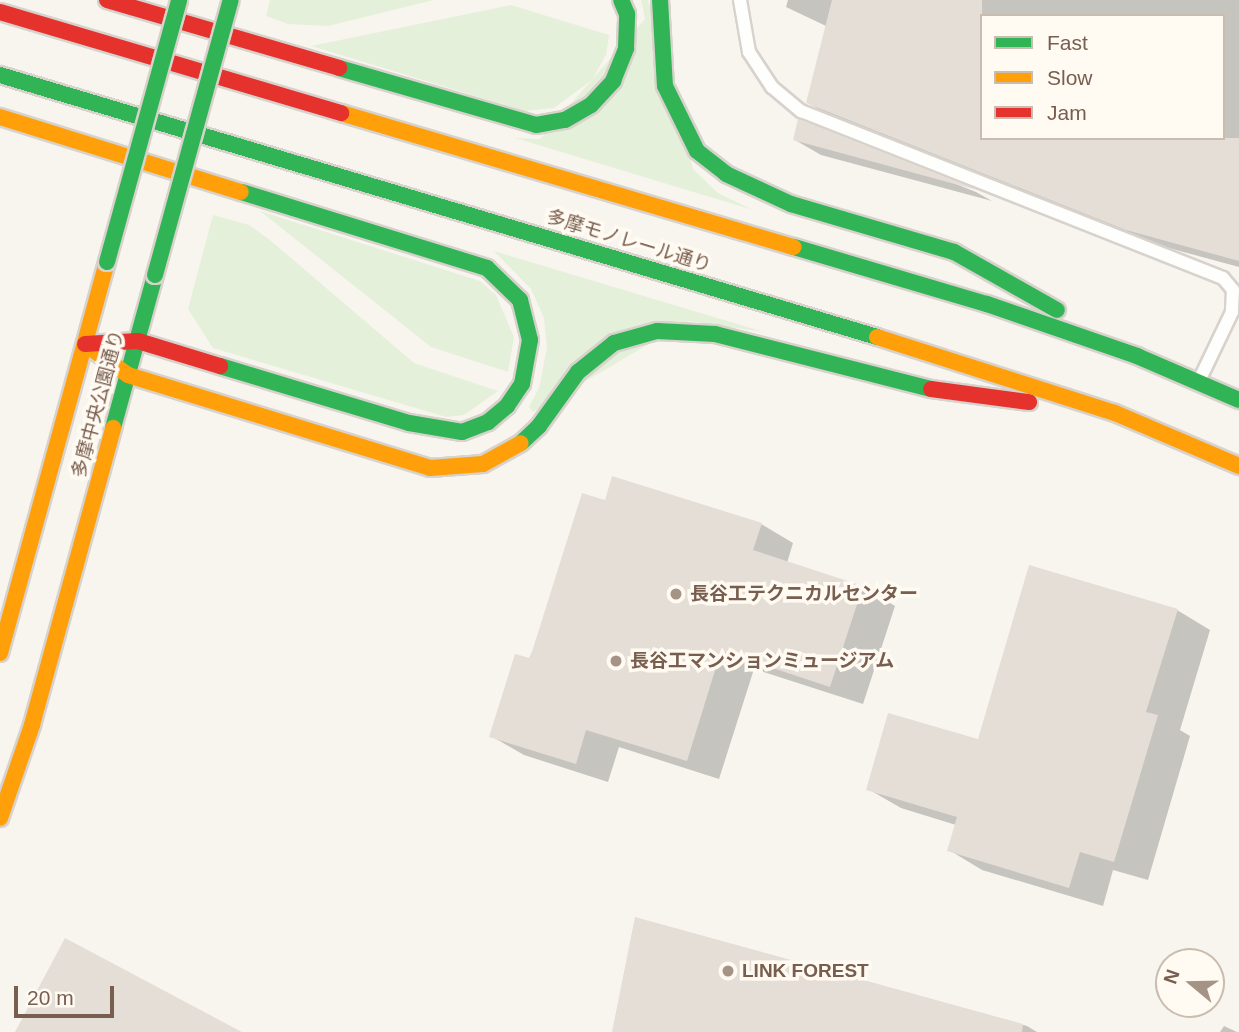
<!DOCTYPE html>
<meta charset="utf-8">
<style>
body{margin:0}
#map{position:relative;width:1239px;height:1032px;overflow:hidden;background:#f8f5ef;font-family:Helvetica,"Noto Sans JP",sans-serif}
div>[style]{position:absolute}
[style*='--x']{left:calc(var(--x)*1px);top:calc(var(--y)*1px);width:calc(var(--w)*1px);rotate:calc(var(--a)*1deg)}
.green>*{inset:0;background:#e5f0da}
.shadow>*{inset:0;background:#0003}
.building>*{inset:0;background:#e5ded6}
.roads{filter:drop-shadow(2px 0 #d8d2cd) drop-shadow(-2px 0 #d8d2cd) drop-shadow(0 2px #d8d2cd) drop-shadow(0 -2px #d8d2cd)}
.lane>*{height:12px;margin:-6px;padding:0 6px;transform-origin:6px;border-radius:6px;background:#fefefd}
.fast>*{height:16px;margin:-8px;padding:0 8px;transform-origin:8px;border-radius:8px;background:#30b455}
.slow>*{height:16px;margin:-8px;padding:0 8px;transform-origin:8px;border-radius:8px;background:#ff9f0a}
.jam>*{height:16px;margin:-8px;padding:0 8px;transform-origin:8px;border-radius:8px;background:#e5322d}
.bridges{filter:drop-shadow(2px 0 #d8d2cb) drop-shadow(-2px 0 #d8d2cb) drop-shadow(0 2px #d8d2cb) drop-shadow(0 -2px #d8d2cb)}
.fast-bridge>*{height:16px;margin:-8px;padding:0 8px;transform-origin:8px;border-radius:8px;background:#30b455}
.dots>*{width:19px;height:19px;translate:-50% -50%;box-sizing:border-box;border:4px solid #fffaf2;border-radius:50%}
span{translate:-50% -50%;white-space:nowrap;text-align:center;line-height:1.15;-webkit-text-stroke:7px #fffaf2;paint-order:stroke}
.street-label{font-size:19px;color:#785e4e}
.poi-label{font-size:19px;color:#785e4e;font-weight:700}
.left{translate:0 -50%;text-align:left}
.legend{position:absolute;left:980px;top:14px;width:245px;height:126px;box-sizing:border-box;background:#fffaf2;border:2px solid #c9bcb0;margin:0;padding:9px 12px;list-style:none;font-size:21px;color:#785e4e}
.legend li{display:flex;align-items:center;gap:14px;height:35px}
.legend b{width:35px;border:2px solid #c9bcb0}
.north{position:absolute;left:1155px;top:948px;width:70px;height:70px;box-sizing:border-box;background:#fffaf2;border:2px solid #c9bcb0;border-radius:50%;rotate:289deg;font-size:19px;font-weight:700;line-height:28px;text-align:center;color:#785e4e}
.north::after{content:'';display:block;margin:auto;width:24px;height:32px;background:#a59386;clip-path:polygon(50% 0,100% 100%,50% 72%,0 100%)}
.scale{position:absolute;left:14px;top:986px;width:100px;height:32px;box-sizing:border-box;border:4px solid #785e4e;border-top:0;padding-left:9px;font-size:21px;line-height:24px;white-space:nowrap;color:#785e4e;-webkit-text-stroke:5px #fffaf2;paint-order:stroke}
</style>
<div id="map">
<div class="green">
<div style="clip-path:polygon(270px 0,434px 0,328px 26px,288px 24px,266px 16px)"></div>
<div style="clip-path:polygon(641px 0,648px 0,693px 169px,718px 193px,753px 210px,515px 138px,540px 139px,645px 19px)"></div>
<div style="clip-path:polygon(511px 5px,609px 35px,606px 55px,592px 80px,554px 108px,525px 111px,311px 46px)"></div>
<div style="clip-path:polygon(260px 211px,480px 281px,496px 295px,514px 337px,508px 372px,431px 347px)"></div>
<div style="clip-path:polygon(213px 215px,249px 225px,270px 240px,414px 363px,498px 391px,464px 415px,446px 417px,213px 348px,188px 309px)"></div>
<div style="clip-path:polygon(494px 251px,764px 332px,688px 321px,533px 412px,529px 407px,539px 388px,547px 348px,544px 318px,531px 289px)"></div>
</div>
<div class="shadow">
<div style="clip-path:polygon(evenodd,788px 0,1239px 0,1239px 267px,1154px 244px,834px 118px,808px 103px,826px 26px,786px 7px,788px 0,982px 16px,1223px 16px,1223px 138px,982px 138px,982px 16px)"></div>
<div style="clip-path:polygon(800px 122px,976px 192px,992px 201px,821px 155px,795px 140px)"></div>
<div style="clip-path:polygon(606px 502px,761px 524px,793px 543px,787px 563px,863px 587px,895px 606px,863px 704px,754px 669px,719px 779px,619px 747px,608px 782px,524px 755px,491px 736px)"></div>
<div style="clip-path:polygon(1177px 610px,1210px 630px,1180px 730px,1190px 736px,1148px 880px,1113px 870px,1103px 906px,982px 870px,949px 850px,956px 825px,901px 808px,868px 789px,979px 741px)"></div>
<div style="clip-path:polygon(636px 920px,1027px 1026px,1037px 1032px,613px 1032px)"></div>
<div style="clip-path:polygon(1224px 1026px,1237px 1032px,1220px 1032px)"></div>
</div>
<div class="building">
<div style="clip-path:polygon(832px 0,982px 0,982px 138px,1239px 138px,1239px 261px,1126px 230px,806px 103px)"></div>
<div style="clip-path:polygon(798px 119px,977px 190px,793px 140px)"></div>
<div style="clip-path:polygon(612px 476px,762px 523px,753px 550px,863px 586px,830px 687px,721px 651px,687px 761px,586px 730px,576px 764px,489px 737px,515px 654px,530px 658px,582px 493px,605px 500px)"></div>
<div style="clip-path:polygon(1029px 565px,1178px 609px,1146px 712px,1158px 715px,1114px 862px,1080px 852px,1069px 888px,947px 851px,957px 817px,866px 790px,888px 713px,978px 739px)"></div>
<div style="clip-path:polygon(635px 917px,1023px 1024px,1022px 1032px,612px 1032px)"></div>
<div style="clip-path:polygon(65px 938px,242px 1032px,15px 1032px)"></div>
</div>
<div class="roads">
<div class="lane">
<div style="--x:740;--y:0;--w:53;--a:80.2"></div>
<div style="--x:749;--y:52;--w:42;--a:56.7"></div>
<div style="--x:772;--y:87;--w:38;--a:40"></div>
<div style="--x:801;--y:111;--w:454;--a:21.6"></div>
<div style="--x:1223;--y:278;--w:16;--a:50"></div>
<div style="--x:1233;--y:290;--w:22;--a:93"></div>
<div style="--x:1232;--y:312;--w:76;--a:115.6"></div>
</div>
<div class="fast">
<div style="--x:660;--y:0;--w:86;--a:86.7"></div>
<div style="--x:665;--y:86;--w:72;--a:63.8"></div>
<div style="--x:697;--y:151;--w:37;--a:38"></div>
<div style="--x:726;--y:174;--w:72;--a:24.8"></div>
<div style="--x:791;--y:204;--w:170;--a:16.4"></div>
<div style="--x:954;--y:252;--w:118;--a:29.4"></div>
<div style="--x:339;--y:68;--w:205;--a:16.1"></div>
<div style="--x:536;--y:125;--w:29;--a:-10"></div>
<div style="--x:565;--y:120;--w:30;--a:-30"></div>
<div style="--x:591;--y:105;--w:33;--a:-47"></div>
<div style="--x:613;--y:81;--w:35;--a:-68"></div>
<div style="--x:626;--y:48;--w:34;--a:-88"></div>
<div style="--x:627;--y:14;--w:15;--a:-113"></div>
<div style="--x:0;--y:75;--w:915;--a:16.63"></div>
<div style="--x:794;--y:247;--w:201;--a:16.5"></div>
<div style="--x:987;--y:304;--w:159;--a:19.1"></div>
<div style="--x:1137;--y:356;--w:111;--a:23.3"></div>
<div style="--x:220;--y:366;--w:197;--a:16.8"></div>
<div style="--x:409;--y:423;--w:54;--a:9.6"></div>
<div style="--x:462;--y:432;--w:28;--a:-21"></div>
<div style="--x:488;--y:422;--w:25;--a:-40"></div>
<div style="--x:507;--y:406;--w:27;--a:-56"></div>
<div style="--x:522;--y:384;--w:45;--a:-79.7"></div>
<div style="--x:530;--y:340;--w:41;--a:-104"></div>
<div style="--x:520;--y:300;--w:46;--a:-135.9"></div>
<div style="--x:487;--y:268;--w:257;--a:-162.8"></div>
<div style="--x:113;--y:428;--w:159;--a:-74.6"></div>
<div style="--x:521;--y:443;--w:25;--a:-43"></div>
<div style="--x:539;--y:426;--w:67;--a:-54.2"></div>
<div style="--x:578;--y:372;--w:46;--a:-38.9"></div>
<div style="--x:614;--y:343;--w:45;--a:-15.6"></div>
<div style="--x:657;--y:331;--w:58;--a:3"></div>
<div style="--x:715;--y:334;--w:223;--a:14.3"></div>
</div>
<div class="slow">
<div style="--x:341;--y:113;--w:472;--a:16.5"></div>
<div style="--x:0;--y:117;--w:252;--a:17.3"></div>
<div style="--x:877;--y:337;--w:250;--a:17.7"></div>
<div style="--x:1115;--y:413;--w:135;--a:23.1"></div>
<div style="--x:85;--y:344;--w:53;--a:35.8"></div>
<div style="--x:128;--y:375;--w:316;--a:17.1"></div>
<div style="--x:430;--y:468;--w:53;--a:-4.3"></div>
<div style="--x:483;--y:464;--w:43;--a:-28.9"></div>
<div style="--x:0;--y:653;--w:405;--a:-74.7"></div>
<div style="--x:0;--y:818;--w:98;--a:-71"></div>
<div style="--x:32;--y:725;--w:308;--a:-74.7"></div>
</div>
<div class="jam">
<div style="--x:107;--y:0;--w:242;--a:16.3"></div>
<div style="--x:0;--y:12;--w:356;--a:16.5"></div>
<div style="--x:85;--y:344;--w:53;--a:-3.2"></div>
<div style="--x:138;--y:341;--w:86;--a:17"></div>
<div style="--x:931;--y:389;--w:99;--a:7.6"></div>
</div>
</div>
<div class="bridges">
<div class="fast-bridge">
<div style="--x:107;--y:262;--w:272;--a:-74.6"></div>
<div style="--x:155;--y:275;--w:285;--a:-74.6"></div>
</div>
</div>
<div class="dots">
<div style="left:676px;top:594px;background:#a59386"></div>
<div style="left:616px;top:661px;background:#a59386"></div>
<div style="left:728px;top:971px;background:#a59386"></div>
</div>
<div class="street-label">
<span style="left:629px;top:241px;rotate:17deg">多摩モノレール通り</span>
<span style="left:98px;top:404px;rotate:-75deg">多摩中央公園通り</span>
</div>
<div class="poi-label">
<span class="left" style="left:690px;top:594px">長谷工テクニカルセンター</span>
<span class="left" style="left:630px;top:661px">長谷工マンションミュージアム</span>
<span class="left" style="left:742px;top:971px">LINK FOREST</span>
</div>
<ul class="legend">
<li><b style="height:9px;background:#30b455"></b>Fast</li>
<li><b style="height:9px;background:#ff9f0a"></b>Slow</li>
<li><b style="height:9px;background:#e5322d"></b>Jam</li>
</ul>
<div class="north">N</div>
<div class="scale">20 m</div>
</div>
